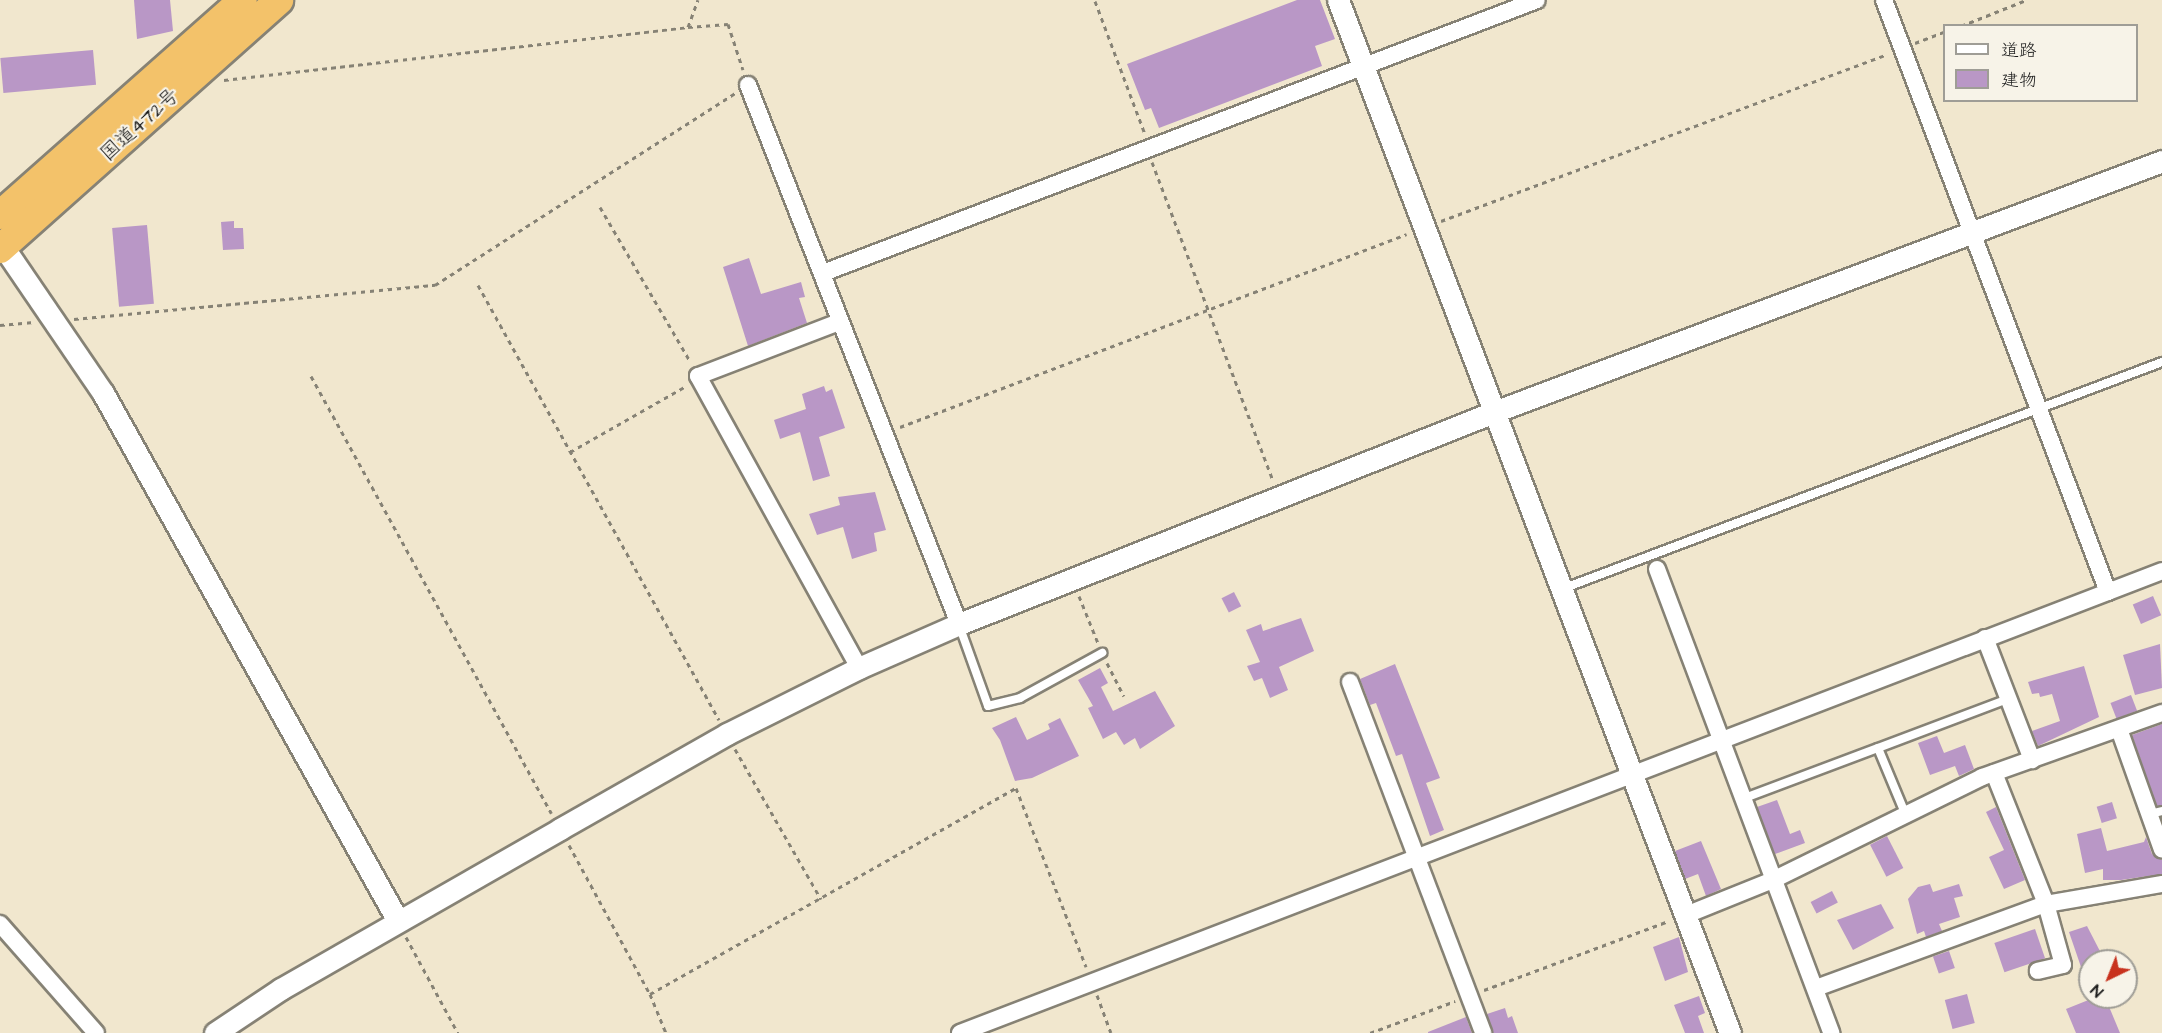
<!DOCTYPE html>
<meta charset="utf-8">
<style>
body{margin:0}
#map{position:relative;width:2162px;height:1033px;overflow:hidden;background:#f1e7ce;font-family:"Architects Daughter","Klee One",sans-serif}
div>[style]{position:absolute}
[style*='--x']{left:calc(var(--x)*1px);top:calc(var(--y)*1px);width:calc(var(--w)*1px);rotate:calc(var(--a)*1deg)}
.building>*{inset:0;background:#b997c6;transform-origin:0 0}
.path>*{height:3px;margin-top:-1.5px;transform-origin:0;background:repeating-linear-gradient(90deg,#868275 0 4.5px,transparent 0 9px)}
.roads{filter:drop-shadow(2px 0 #868275) drop-shadow(-2px 0 #868275) drop-shadow(0 2px #868275) drop-shadow(0 -2px #868275)}
.service>*{height:8px;margin:-4px;padding:0 4px;transform-origin:4px;border-radius:4px;background:#fff}
.minor>*{height:16px;margin:-8px;padding:0 8px;transform-origin:8px;border-radius:8px;background:#fff}
.tertiary>*{height:21px;margin:-10.5px;padding:0 10.5px;transform-origin:10.5px;border-radius:10.5px;background:#fff}
.trunk>*{height:28px;margin:-14px;padding:0 14px;transform-origin:14px;border-radius:14px;background:#f3c26a}
span{translate:-50% -50%;white-space:nowrap;text-align:center;line-height:1.15;-webkit-text-stroke:4.5px #f7f3e8;paint-order:stroke}
.street-label{font-size:20px;color:#1c1c1c}
.legend{position:absolute;left:1943px;top:24px;width:195px;height:78px;box-sizing:border-box;background:#f7f3e8;border:2px solid #9f9d96;margin:0;padding:8px 10px;list-style:none;font-size:18px;color:#1c1c1c}
.legend li{display:flex;align-items:center;gap:12px;height:30px}
.legend b{width:30px;border:2px solid #9f9d96}
.north{position:absolute;left:2078px;top:949px;width:60px;height:60px;box-sizing:border-box;background:#f7f3e8;border:2px solid #9f9d96;border-radius:50%;rotate:223deg;font-size:16px;font-weight:700;line-height:24px;text-align:center;color:#1c1c1c}
.north::after{content:'';display:block;margin:auto;width:21px;height:27px;background:#c8321e;clip-path:polygon(50% 0,100% 100%,50% 72%,0 100%)}
</style>
<div id="map">
<div class="building">
<div style="clip-path:polygon(134px 0,170px 0,173px 31px,137px 39px)"></div>
<div style="clip-path:polygon(1297px 0,1320px 0,1335px 39px,1315px 46px,1322px 66px,1159px 128px,1151px 108px,1145px 110px,1127px 64px)"></div>
<div style="left:93px;top:50px;width:35px;height:93px;rotate:85deg"></div>
<div style="clip-path:polygon(234px 221px,234px 228px,243px 228px,244px 249px,223px 250px,221px 222px)"></div>
<div style="left:147px;top:225px;width:79px;height:35px;rotate:85deg"></div>
<div style="clip-path:polygon(749px 258px,761px 294px,801px 282px,805px 297px,799px 298px,807px 323px,748px 346px,723px 267px)"></div>
<div style="clip-path:polygon(824px 386px,826px 392px,832px 389px,845px 428px,819px 437px,830px 476px,813px 481px,800px 432px,780px 439px,774px 420px,806px 409px,802px 394px)"></div>
<div style="clip-path:polygon(875px 492px,886px 530px,874px 533px,877px 551px,852px 559px,843px 527px,817px 535px,809px 514px,840px 505px,838px 497px)"></div>
<div style="left:1234px;top:592px;width:16px;height:14px;rotate:63deg"></div>
<div style="left:2153px;top:596px;width:21px;height:22px;rotate:67deg"></div>
<div style="clip-path:polygon(1301px 618px,1314px 651px,1279px 667px,1288px 690px,1270px 698px,1262px 678px,1254px 681px,1247px 666px,1260px 662px,1246px 630px,1261px 624px,1263px 631px)"></div>
<div style="clip-path:polygon(2160px 644px,2162px 688px,2135px 695px,2123px 655px)"></div>
<div style="clip-path:polygon(1395px 664px,1440px 778px,1426px 783px,1444px 830px,1430px 836px,1402px 754px,1396px 756px,1376px 703px,1370px 705px,1360px 679px)"></div>
<div style="clip-path:polygon(2084px 666px,2099px 717px,2038px 746px,2032px 731px,2060px 721px,2052px 694px,2040px 697px,2039px 693px,2032px 694px,2028px 682px)"></div>
<div style="clip-path:polygon(1100px 668px,1108px 683px,1101px 687px,1113px 711px,1155px 691px,1175px 726px,1140px 749px,1135px 738px,1124px 745px,1116px 732px,1103px 739px,1088px 708px,1093px 706px,1078px 680px)"></div>
<div style="left:2131px;top:695px;width:17px;height:22px;rotate:69deg"></div>
<div style="clip-path:polygon(1016px 717px,1027px 740px,1050px 729px,1048px 724px,1060px 718px,1079px 756px,1032px 778px,1015px 781px,1000px 740px,992px 728px)"></div>
<div style="clip-path:polygon(2162px 724px,2162px 805px,2157px 806px,2132px 735px)"></div>
<div style="clip-path:polygon(1937px 736px,1944px 753px,1965px 745px,1974px 769px,1959px 776px,1955px 766px,1930px 775px,1918px 743px)"></div>
<div style="clip-path:polygon(1777px 800px,1790px 834px,1800px 830px,1805px 843px,1775px 854px,1757px 807px)"></div>
<div style="left:2112px;top:802px;width:17px;height:16px;rotate:73deg"></div>
<div style="clip-path:polygon(1996px 807px,2025px 880px,2004px 889px,1989px 857px,2004px 850px,1986px 812px)"></div>
<div style="clip-path:polygon(2101px 828px,2107px 851px,2144px 842px,2146px 837px,2152px 854px,2162px 860px,2162px 874px,2121px 880px,2103px 880px,2103px 869px,2085px 873px,2077px 834px)"></div>
<div style="left:1887px;top:836px;width:36px;height:19px;rotate:63deg"></div>
<div style="clip-path:polygon(1701px 841px,1721px 889px,1706px 896px,1698px 874px,1685px 879px,1675px 851px)"></div>
<div style="clip-path:polygon(1930px 884px,1933px 892px,1959px 884px,1963px 896px,1954px 898px,1960px 917px,1939px 924px,1942px 931px,1926px 937px,1924px 931px,1917px 934px,1908px 899px,1918px 887px)"></div>
<div style="left:1832px;top:891px;width:13px;height:24px;rotate:63deg"></div>
<div style="clip-path:polygon(1881px 904px,1894px 928px,1853px 950px,1837px 920px)"></div>
<div style="clip-path:polygon(2087px 926px,2104px 959px,2081px 967px,2069px 932px)"></div>
<div style="left:2035px;top:929px;width:31px;height:43px;rotate:71deg"></div>
<div style="clip-path:polygon(1679px 937px,1688px 972px,1665px 981px,1653px 947px)"></div>
<div style="left:1949px;top:951px;width:18px;height:17px;rotate:71deg"></div>
<div style="left:1967px;top:994px;width:30px;height:23px;rotate:75deg"></div>
<div style="clip-path:polygon(1699px 996px,1705px 1013px,1698px 1016px,1704px 1033px,1685px 1033px,1674px 1005px)"></div>
<div style="clip-path:polygon(2096px 997px,2105px 997px,2120px 1033px,2076px 1033px,2066px 1009px)"></div>
<div style="clip-path:polygon(1505px 1008px,1508px 1018px,1512px 1016px,1518px 1033px,1493px 1033px,1487px 1014px)"></div>
<div style="clip-path:polygon(1466px 1017px,1472px 1033px,1428px 1033px,1428px 1032px)"></div>
</div>
<div class="path">
<div style="--x:1095;--y:1;--w:142;--a:69.4"></div>
<div style="--x:1961;--y:26;--w:70;--a:-21.8"></div>
<div style="--x:688;--y:27;--w:40;--a:-4.3"></div>
<div style="--x:728;--y:24;--w:48;--a:71.9"></div>
<div style="--x:1915;--y:43;--w:31;--a:-21"></div>
<div style="--x:224;--y:80;--w:467;--a:-6.5"></div>
<div style="--x:688;--y:27;--w:29;--a:-70"></div>
<div style="--x:1152;--y:162;--w:341;--a:69.2"></div>
<div style="--x:600;--y:207;--w:178;--a:59.7"></div>
<div style="--x:1441;--y:221;--w:476;--a:-20.5"></div>
<div style="--x:478;--y:285;--w:497;--a:61"></div>
<div style="--x:74;--y:319;--w:363;--a:-5.4"></div>
<div style="--x:435;--y:285;--w:356;--a:-32.6"></div>
<div style="--x:0;--y:325;--w:34;--a:-5"></div>
<div style="--x:311;--y:376;--w:499;--a:61.2"></div>
<div style="--x:900;--y:427;--w:542;--a:-20.84"></div>
<div style="--x:570;--y:452;--w:133;--a:-29.6"></div>
<div style="--x:1079;--y:596;--w:51;--a:68"></div>
<div style="--x:1107;--y:663;--w:37;--a:63"></div>
<div style="--x:735;--y:749;--w:173;--a:60.2"></div>
<div style="--x:569;--y:845;--w:170;--a:61.5"></div>
<div style="--x:650;--y:994;--w:42;--a:67.7"></div>
<div style="--x:406;--y:937;--w:109;--a:61.6"></div>
<div style="--x:1484;--y:990;--w:197;--a:-20.5"></div>
<div style="--x:650;--y:994;--w:420;--a:-29.4"></div>
<div style="--x:1016;--y:788;--w:192;--a:68.6"></div>
<div style="--x:1097;--y:995;--w:40;--a:69.8"></div>
<div style="--x:1370;--y:1033;--w:91;--a:-20.6"></div>
</div>
<div class="roads">
<div class="service">
<div style="--x:1562;--y:589;--w:642;--a:-20.72"></div>
<div style="--x:959;--y:625;--w:86;--a:70.3"></div>
<div style="--x:988;--y:706;--w:33;--a:-14"></div>
<div style="--x:1020;--y:698;--w:94;--a:-28.8"></div>
<div style="--x:1742;--y:799;--w:145;--a:-20.6"></div>
<div style="--x:1905;--y:813;--w:70;--a:-112.6"></div>
<div style="--x:1878;--y:748;--w:139;--a:-20.7"></div>
<div style="--x:2150;--y:814;--w:12;--a:-14"></div>
</div>
<div class="minor">
<div style="--x:1884;--y:0;--w:633;--a:69.27"></div>
<div style="--x:748;--y:85;--w:579;--a:68.62"></div>
<div style="--x:823;--y:273;--w:764;--a:-20.92"></div>
<div style="--x:839;--y:322;--w:151;--a:159"></div>
<div style="--x:698;--y:376;--w:333;--a:61.1"></div>
<div style="--x:1657;--y:569;--w:496;--a:69.4"></div>
<div style="--x:1985;--y:638;--w:131;--a:68.9"></div>
<div style="--x:1350;--y:682;--w:375;--a:69.2"></div>
<div style="--x:2119;--y:729;--w:128;--a:70.4"></div>
<div style="--x:1994;--y:773;--w:141;--a:68.3"></div>
<div style="--x:2046;--y:904;--w:63;--a:74.4"></div>
<div style="--x:2063;--y:965;--w:26;--a:167"></div>
<div style="--x:1686;--y:915;--w:94;--a:-21.9"></div>
<div style="--x:1773;--y:880;--w:233;--a:-26.2"></div>
<div style="--x:1982;--y:777;--w:191;--a:-19.6"></div>
<div style="--x:0;--y:924;--w:145;--a:48.6"></div>
<div style="--x:1816;--y:988;--w:245;--a:-20.1"></div>
<div style="--x:2046;--y:904;--w:118;--a:-9.8"></div>
<div style="--x:960;--y:1033;--w:1288;--a:-21.02"></div>
</div>
<div class="tertiary">
<div style="--x:1338;--y:0;--w:1105;--a:69.22"></div>
<div style="--x:0;--y:242;--w:183;--a:55.7"></div>
<div style="--x:103;--y:393;--w:605;--a:60.81"></div>
<div style="--x:215;--y:1033;--w:79;--a:-33.7"></div>
<div style="--x:281;--y:989;--w:322;--a:-29.8"></div>
<div style="--x:560;--y:829;--w:192;--a:-29.6"></div>
<div style="--x:727;--y:734;--w:148;--a:-26.6"></div>
<div style="--x:859;--y:668;--w:109;--a:-23.7"></div>
<div style="--x:959;--y:624;--w:575;--a:-21.62"></div>
<div style="--x:1494;--y:412;--w:714;--a:-20.59"></div>
</div>
<div class="trunk">
<div style="--x:0;--y:215;--w:324;--a:-41.5"></div>
<div style="--x:0;--y:249;--w:374;--a:-41.7"></div>
</div>
</div>
<div class="street-label">
<span style="left:140px;top:125px;rotate:-42deg">国道472号</span>
</div>
<ul class="legend">
<li><b style="height:8px;background:#fff"></b>道路</li>
<li><b style="height:16px;background:#b997c6"></b>建物</li>
</ul>
<div class="north">N</div>
</div>
